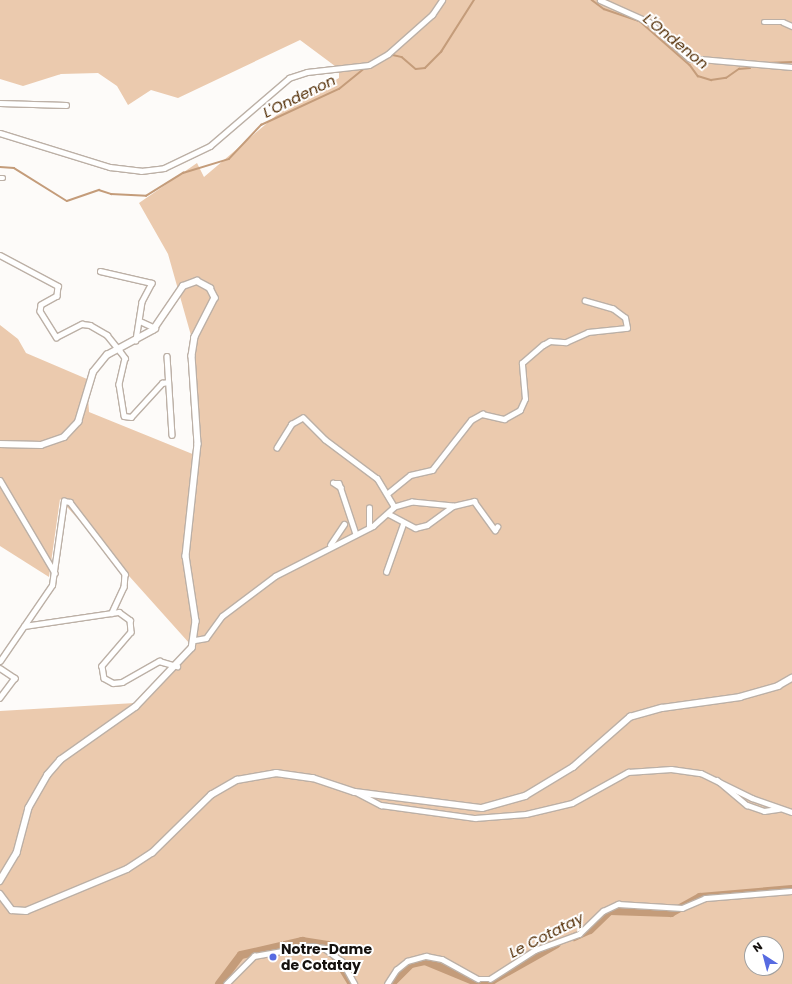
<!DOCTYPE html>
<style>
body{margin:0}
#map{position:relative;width:792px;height:984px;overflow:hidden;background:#fdfbf9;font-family:Poppins,sans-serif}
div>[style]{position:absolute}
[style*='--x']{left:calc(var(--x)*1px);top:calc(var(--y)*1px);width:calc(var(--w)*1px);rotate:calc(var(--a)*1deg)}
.green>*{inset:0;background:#ebcaae}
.stream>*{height:1.5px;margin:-0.75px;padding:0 0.75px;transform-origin:0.75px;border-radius:0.75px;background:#c49c7a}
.river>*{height:8px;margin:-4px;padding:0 4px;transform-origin:4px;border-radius:4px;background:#c49c7a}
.roads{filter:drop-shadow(1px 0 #bcb0a6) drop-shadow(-1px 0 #bcb0a6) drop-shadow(0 1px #bcb0a6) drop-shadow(0 -1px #bcb0a6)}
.minor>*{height:4.5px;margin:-2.25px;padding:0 2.25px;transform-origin:2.25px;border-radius:2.25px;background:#fff}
.tertiary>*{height:5.5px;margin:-2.75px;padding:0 2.75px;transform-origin:2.75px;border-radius:2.75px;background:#fff}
.dots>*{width:11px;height:11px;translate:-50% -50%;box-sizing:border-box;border:2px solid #fff;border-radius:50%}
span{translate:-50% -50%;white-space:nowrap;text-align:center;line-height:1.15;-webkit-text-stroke:4px #fff;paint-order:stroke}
.poi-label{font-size:14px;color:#15110e;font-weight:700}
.left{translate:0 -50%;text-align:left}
.water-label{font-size:15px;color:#502a00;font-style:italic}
.north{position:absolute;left:744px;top:936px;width:40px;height:40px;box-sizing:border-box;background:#fff;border:1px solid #a1a09f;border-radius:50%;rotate:324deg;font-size:11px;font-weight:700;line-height:16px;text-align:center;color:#15110e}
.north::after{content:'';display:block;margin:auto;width:14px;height:18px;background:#576be1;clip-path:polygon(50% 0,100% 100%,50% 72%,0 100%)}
</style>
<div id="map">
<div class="green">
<div style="clip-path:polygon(evenodd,0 0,792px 0,792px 984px,0 984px,0 711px,135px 703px,190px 644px,60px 499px,49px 577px,0 546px,0 325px,18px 339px,26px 353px,87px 379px,89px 412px,195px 455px,192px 339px,168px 254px,139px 203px,197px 163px,204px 177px,279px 113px,339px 78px,339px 69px,300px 40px,178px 98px,151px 90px,128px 105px,117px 86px,98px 73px,61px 74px,23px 86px,0 79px,0 0,752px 944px,776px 944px,776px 968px,752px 968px,752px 944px)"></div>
</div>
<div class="stream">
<div style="--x:592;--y:0;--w:15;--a:37"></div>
<div style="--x:604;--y:9;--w:39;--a:19"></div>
<div style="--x:641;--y:22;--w:65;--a:41.3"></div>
<div style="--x:690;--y:65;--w:14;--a:54"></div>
<div style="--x:698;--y:76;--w:14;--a:17"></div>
<div style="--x:711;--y:80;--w:15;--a:-8"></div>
<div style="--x:726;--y:78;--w:16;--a:-35"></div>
<div style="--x:739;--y:69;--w:11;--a:-5"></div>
<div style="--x:766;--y:63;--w:26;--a:-2"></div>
<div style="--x:0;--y:167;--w:14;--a:4"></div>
<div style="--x:14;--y:168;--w:62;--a:31.9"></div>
<div style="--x:67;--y:201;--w:34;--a:-19"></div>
<div style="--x:99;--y:190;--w:13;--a:18"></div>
<div style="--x:111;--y:194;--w:35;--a:3"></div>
<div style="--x:146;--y:196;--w:44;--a:-31.9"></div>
<div style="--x:183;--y:173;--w:48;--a:-16.9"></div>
<div style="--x:229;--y:159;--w:47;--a:-46.7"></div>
<div style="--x:261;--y:125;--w:86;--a:-24.8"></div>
<div style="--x:339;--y:89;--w:32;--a:-39"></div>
<div style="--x:364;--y:69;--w:32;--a:-26"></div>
<div style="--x:393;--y:55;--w:9;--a:13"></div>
<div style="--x:402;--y:57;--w:18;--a:41"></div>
<div style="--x:416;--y:69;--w:9;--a:-6"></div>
<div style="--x:425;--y:68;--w:23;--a:-45"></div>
<div style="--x:441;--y:52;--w:62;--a:-57.6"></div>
</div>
<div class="river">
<div style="--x:574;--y:937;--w:17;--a:-24"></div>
<div style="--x:590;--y:930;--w:28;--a:-44"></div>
<div style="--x:610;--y:911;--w:61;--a:1.9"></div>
<div style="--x:671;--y:913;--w:33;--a:-29"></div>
<div style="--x:700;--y:897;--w:92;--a:-5"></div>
<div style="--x:219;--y:984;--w:36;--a:-53"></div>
<div style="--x:241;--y:955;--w:63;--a:-12.9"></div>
<div style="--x:302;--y:941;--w:26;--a:9"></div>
<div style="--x:328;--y:945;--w:46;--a:58.4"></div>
<div style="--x:391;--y:984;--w:28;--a:-45"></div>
<div style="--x:411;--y:964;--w:14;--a:-12"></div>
<div style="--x:425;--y:961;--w:57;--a:22.5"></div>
<div style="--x:478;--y:983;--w:15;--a:-11"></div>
<div style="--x:493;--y:980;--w:73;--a:-29.4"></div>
</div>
<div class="roads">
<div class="minor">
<div style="--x:600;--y:0;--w:54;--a:24.2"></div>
<div style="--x:649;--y:22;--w:54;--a:42"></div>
<div style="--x:689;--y:58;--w:103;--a:5"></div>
<div style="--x:764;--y:22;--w:19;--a:0"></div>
<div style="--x:783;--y:22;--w:10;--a:24"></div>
<div style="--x:0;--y:103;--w:66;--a:1.7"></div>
<div style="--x:0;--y:133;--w:115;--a:17.2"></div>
<div style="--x:110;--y:167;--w:31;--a:7"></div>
<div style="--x:141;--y:171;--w:23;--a:-7"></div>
<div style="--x:164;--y:168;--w:51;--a:-25.6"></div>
<div style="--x:210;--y:146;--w:104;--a:-40.7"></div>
<div style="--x:289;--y:78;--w:19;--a:-18"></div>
<div style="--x:307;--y:72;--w:62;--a:-6.4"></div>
<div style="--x:369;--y:65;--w:22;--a:-30"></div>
<div style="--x:388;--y:54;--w:59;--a:-41.6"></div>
<div style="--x:432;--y:15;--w:18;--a:-56"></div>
<div style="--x:0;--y:178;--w:3;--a:0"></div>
<div style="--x:0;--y:255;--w:66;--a:28.1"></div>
<div style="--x:58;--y:286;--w:10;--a:96"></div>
<div style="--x:57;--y:296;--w:18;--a:151"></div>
<div style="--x:41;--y:305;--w:6;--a:99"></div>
<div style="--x:40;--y:311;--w:31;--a:58"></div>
<div style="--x:56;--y:337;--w:29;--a:-27"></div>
<div style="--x:82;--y:324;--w:8;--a:7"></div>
<div style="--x:90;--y:325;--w:20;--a:30"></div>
<div style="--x:107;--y:335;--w:21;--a:51"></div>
<div style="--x:120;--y:351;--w:9;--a:54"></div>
<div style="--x:125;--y:358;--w:27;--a:103"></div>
<div style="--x:119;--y:384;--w:32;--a:81"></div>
<div style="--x:124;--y:416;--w:7;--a:8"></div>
<div style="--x:131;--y:417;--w:46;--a:-47.6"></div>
<div style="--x:162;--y:383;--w:6;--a:-9"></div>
<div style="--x:100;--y:271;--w:53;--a:13"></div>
<div style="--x:152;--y:283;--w:21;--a:118"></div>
<div style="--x:142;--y:302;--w:39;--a:99"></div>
<div style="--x:140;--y:321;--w:17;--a:25"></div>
<div style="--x:167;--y:356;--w:79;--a:86.4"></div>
<div style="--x:0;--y:480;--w:108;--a:59.4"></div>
<div style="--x:341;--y:488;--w:9;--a:-148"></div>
<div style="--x:333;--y:483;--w:6;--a:0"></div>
<div style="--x:339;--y:483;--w:54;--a:71.6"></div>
<div style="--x:388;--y:493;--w:28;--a:-39"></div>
<div style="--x:410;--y:475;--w:23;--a:-13"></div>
<div style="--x:432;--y:470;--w:63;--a:-52"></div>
<div style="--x:471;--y:420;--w:13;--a:-29"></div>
<div style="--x:482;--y:414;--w:23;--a:13"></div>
<div style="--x:504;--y:419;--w:18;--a:-29"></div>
<div style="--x:520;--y:410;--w:12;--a:-66"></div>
<div style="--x:525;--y:399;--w:36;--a:-95"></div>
<div style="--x:522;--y:363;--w:28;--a:-41"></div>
<div style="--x:543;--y:345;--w:8;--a:-30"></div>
<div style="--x:550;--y:341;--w:16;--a:4"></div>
<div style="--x:566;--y:342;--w:24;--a:-24"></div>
<div style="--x:588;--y:332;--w:39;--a:-6"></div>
<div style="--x:627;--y:328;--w:10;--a:-101"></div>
<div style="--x:625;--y:318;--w:15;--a:-143"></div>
<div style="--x:613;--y:309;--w:29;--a:-164"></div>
<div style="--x:453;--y:506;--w:22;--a:-13"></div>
<div style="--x:474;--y:501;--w:36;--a:54"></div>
<div style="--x:495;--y:530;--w:4;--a:-56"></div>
<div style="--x:389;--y:514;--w:30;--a:28"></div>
<div style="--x:415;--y:528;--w:12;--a:-14"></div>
<div style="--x:427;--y:525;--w:32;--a:-36"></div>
<div style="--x:453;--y:506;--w:41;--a:-174.4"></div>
<div style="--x:412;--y:502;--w:19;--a:164"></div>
<div style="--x:369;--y:528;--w:20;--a:-90"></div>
<div style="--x:330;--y:545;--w:25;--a:-56"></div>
<div style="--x:386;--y:572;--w:51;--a:-70.5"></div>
<div style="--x:24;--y:626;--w:96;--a:-8.4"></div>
<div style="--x:119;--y:612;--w:14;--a:36"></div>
<div style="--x:130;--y:620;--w:12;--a:85"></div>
<div style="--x:131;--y:632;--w:45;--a:130.5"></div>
<div style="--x:102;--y:666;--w:12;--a:81"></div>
<div style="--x:104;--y:678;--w:10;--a:29"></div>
<div style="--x:113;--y:683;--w:9;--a:-6"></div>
<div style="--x:122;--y:682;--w:43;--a:-29.6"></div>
<div style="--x:159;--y:661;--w:19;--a:16"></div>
<div style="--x:195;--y:640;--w:11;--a:-10"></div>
<div style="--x:206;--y:638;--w:27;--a:-54"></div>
<div style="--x:222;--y:616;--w:66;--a:-37"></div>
<div style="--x:275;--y:576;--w:110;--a:-27"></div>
<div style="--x:373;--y:526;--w:28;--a:-42"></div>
<div style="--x:394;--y:507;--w:33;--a:-121"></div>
<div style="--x:377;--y:479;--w:65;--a:-143.1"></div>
<div style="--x:325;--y:440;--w:31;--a:-135"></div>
<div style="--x:303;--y:418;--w:13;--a:151"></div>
<div style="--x:292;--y:424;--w:28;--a:122"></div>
<div style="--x:0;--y:661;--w:92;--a:-55.6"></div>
<div style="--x:52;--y:585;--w:85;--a:-81.9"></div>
<div style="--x:64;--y:501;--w:6;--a:9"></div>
<div style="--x:70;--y:502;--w:91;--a:52.6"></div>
<div style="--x:125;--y:574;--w:13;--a:94"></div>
<div style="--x:124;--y:587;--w:29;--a:115"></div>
<div style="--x:0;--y:668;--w:18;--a:34"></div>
<div style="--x:15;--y:678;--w:25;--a:127"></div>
<div style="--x:717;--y:780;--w:39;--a:40"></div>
<div style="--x:747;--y:805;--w:18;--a:19"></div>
<div style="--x:764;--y:811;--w:15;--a:-8"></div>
<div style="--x:358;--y:793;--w:26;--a:28"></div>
<div style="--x:381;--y:805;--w:95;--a:7.9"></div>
<div style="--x:475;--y:818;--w:51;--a:-4.5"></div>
<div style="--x:526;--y:814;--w:47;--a:-13.4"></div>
<div style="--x:572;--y:803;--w:64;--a:-29"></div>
<div style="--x:628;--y:772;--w:43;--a:-4"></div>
<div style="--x:671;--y:769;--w:30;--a:8"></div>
<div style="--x:701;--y:773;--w:57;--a:26.1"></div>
<div style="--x:752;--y:798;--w:42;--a:19.3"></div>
<div style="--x:226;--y:984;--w:40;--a:-45"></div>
<div style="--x:254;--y:956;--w:57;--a:-10.1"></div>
<div style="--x:310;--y:946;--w:14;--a:8"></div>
<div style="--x:324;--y:948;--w:22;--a:36"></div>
<div style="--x:342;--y:961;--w:26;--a:61"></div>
<div style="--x:387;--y:984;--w:17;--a:-57"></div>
<div style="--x:396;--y:970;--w:14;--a:-39"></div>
<div style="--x:407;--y:961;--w:20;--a:-15"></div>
<div style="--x:426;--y:956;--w:16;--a:11"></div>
<div style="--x:442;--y:959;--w:41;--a:29.1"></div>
<div style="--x:478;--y:979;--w:12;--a:0"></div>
<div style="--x:490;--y:979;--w:54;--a:-32.8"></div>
<div style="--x:535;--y:950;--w:47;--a:-20"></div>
<div style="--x:579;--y:934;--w:33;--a:-44"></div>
<div style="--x:603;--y:911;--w:17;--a:-25"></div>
<div style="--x:618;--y:904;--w:64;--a:3.6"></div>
<div style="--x:682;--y:908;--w:25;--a:-23"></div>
<div style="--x:705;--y:898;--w:87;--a:-4.6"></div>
</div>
<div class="tertiary">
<div style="--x:0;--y:444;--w:41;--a:1.4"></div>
<div style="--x:41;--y:445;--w:24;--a:-19"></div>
<div style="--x:64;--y:437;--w:21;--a:-47"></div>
<div style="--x:78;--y:422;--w:52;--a:-73.3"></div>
<div style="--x:93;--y:372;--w:22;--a:-51"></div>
<div style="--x:107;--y:355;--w:52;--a:-28.5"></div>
<div style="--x:153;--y:330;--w:53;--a:-55.7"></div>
<div style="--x:183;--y:286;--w:15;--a:-20"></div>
<div style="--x:197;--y:281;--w:15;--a:28"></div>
<div style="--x:210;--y:288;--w:11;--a:63"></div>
<div style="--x:215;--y:298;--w:44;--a:117.1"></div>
<div style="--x:195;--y:337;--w:19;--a:99"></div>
<div style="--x:192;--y:356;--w:88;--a:86.1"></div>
<div style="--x:198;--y:444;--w:113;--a:96.1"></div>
<div style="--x:186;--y:556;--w:66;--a:81.3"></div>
<div style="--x:196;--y:621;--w:27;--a:98"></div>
<div style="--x:192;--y:648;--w:81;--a:133.5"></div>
<div style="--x:136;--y:707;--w:92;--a:144.8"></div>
<div style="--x:61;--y:760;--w:20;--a:131"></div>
<div style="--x:48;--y:775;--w:38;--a:120"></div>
<div style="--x:29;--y:808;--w:47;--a:104.9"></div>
<div style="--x:17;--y:853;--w:33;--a:121"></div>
<div style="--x:0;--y:894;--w:20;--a:53"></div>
<div style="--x:12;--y:910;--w:14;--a:4"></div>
<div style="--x:26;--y:911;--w:109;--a:-22.6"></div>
<div style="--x:127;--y:869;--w:30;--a:-33"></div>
<div style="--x:152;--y:853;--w:83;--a:-44.5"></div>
<div style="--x:211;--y:795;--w:30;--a:-30"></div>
<div style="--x:237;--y:780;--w:40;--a:-10"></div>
<div style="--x:276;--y:773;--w:37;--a:8"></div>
<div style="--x:313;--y:778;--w:44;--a:18.4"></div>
<div style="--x:355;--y:792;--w:128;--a:7.2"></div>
<div style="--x:482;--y:808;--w:45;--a:-15.6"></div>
<div style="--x:525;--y:796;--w:56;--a:-31.1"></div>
<div style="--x:573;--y:767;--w:76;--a:-41.3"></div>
<div style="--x:630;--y:717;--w:33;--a:-16"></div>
<div style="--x:662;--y:708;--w:79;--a:-8"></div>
<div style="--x:740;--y:697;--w:40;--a:-16"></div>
<div style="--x:778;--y:686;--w:16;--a:-30"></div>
</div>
</div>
<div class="dots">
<div style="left:273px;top:957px;background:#576be1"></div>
</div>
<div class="poi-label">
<span class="left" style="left:281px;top:957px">Notre-Dame<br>de Cotatay</span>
</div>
<div class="water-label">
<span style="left:676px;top:41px;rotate:39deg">L'Ondenon</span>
<span style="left:299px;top:96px;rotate:-26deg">L'Ondenon</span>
<span style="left:546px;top:935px;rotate:-27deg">Le Cotatay</span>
</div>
<div class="north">N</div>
</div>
